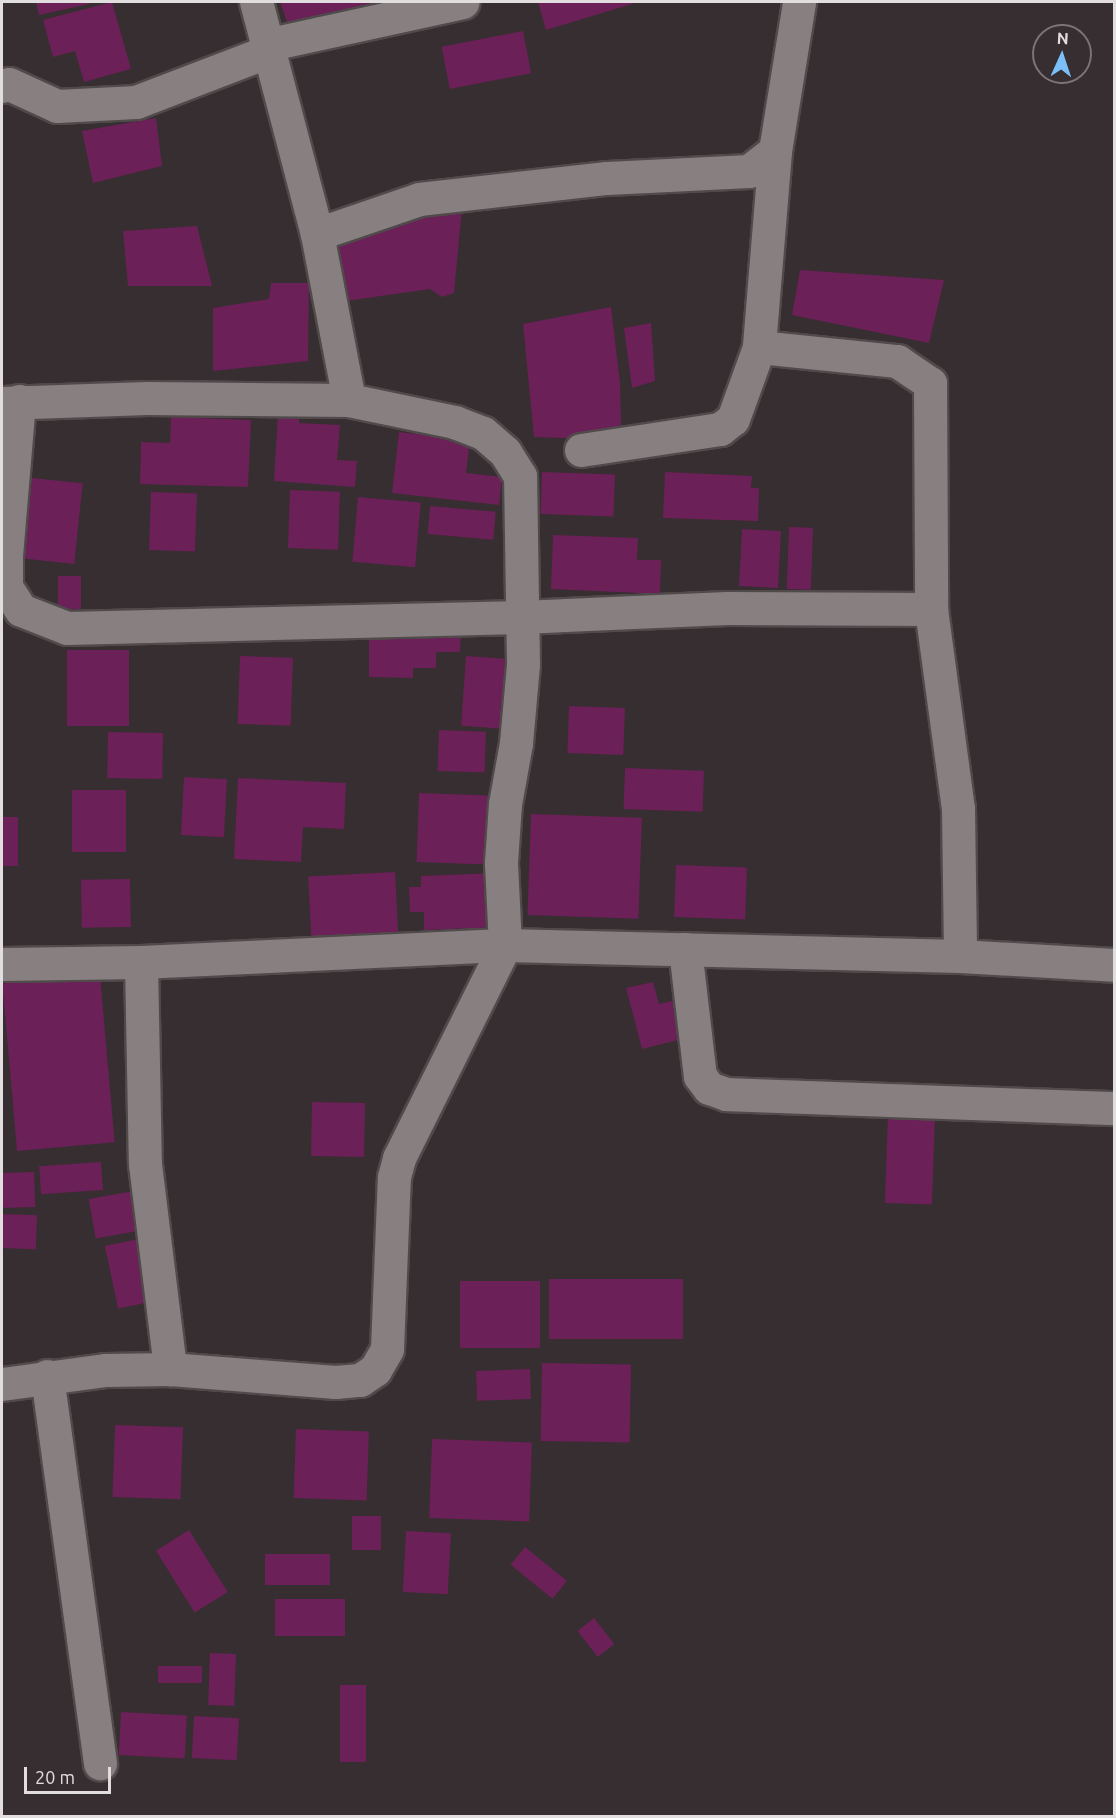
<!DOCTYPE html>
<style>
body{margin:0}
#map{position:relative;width:1116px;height:1818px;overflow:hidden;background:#362e30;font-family:Ubuntu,sans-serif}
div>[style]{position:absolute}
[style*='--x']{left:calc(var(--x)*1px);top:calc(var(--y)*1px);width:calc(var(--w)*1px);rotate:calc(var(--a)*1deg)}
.building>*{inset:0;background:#6b2057;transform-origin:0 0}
.roads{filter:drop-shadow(2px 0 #504a4b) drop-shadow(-2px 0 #504a4b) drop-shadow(0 2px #504a4b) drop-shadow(0 -2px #504a4b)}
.minor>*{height:33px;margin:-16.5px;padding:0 16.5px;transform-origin:16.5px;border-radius:16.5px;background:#887f81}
span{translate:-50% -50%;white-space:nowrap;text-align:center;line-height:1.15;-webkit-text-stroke:5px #362e30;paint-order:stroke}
.frame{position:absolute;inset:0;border:3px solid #e2ddde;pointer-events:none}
.north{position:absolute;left:1032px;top:24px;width:60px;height:60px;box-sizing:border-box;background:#362e30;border:2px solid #7b7476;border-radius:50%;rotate:3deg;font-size:16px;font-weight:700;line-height:24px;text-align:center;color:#e2ddde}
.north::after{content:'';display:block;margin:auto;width:21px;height:27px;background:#7bbef8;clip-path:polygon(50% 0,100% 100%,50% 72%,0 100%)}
.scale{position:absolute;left:24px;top:1767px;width:87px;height:27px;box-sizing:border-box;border:3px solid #e2ddde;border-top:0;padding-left:8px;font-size:18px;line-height:21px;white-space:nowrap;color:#e2ddde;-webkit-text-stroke:4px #362e30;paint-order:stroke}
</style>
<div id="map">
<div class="building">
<div style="clip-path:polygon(36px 2px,89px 2px,89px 4px,39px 15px)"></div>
<div style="clip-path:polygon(112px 2px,131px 69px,84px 82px,75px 51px,53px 57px,43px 20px)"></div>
<div style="clip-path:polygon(280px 2px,397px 2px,289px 28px)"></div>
<div style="clip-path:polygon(538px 2px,631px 2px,632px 4px,546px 30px)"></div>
<div style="left:523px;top:31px;width:43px;height:83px;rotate:79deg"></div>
<div style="clip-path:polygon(156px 118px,162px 166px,93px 183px,82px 131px)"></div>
<div style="clip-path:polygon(421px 207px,462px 209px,454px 293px,442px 297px,430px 289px,346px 301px,338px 239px)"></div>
<div style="clip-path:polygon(197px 226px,212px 286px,128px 286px,123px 231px)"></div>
<div style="clip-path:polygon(800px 270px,944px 280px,929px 343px,792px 315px)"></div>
<div style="clip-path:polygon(271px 283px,309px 283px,308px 361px,213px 371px,213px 308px,269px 299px)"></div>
<div style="clip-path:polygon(611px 307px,620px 383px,621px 426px,592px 439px,534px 437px,523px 324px)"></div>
<div style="clip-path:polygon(651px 323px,655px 381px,632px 388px,624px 328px)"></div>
<div style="clip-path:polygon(278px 414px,299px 416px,299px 423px,340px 425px,337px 460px,357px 461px,355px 487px,274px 481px)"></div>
<div style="clip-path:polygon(171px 417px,251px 420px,248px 487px,140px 484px,141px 442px,170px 443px)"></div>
<div style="clip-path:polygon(399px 432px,470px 440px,466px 473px,502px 477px,499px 505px,392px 493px)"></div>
<div style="left:542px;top:472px;width:73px;height:42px;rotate:2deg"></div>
<div style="clip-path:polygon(665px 472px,752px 476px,751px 488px,759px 488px,758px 521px,663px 518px)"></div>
<div style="left:32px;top:478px;width:51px;height:81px;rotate:6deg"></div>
<div style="left:290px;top:490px;width:50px;height:58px;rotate:2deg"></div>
<div style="left:151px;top:492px;width:46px;height:58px;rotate:2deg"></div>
<div style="left:358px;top:497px;width:63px;height:65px;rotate:5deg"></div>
<div style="left:430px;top:506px;width:66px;height:28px;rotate:5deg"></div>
<div style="left:789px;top:527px;width:24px;height:62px;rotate:2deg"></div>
<div style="left:742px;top:529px;width:39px;height:57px;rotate:3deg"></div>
<div style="clip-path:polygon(553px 535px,638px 538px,637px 560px,661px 560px,660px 594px,551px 589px)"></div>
<div style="left:58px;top:576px;width:23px;height:33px"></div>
<div style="clip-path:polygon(369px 631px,461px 632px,460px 652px,436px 652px,436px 668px,413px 668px,413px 678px,369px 677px)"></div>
<div style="left:67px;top:650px;width:62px;height:76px"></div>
<div style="left:240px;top:656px;width:53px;height:68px;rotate:2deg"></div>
<div style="left:466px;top:656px;width:48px;height:70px;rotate:4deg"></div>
<div style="left:569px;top:706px;width:56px;height:47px;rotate:2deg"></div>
<div style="left:439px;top:730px;width:47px;height:41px;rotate:2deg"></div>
<div style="left:108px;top:732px;width:55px;height:46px;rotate:1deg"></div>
<div style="left:625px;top:768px;width:79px;height:41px;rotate:2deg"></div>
<div style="left:184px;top:777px;width:43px;height:58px;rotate:3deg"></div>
<div style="clip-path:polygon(238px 778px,346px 783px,344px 829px,303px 827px,301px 862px,234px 859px)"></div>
<div style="left:72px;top:790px;width:54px;height:62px"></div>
<div style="left:419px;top:793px;width:77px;height:69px;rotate:2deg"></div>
<div style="left:531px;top:814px;width:111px;height:101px;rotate:2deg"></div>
<div style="left:2px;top:817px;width:16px;height:49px"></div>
<div style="left:676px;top:865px;width:71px;height:52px;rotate:2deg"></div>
<div style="left:395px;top:872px;width:61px;height:87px;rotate:87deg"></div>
<div style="clip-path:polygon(496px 873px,499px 927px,424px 930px,424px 912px,410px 912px,409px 887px,421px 887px,421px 876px)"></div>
<div style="left:130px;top:879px;width:48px;height:49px;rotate:89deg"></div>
<div style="left:100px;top:975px;width:168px;height:98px;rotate:85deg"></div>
<div style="clip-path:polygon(653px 982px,659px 1004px,676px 1000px,686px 1038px,642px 1049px,626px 988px)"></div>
<div style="left:312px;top:1102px;width:53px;height:54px;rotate:1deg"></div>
<div style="left:888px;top:1115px;width:47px;height:88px;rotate:2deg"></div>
<div style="left:101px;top:1162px;width:28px;height:62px;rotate:86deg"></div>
<div style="left:34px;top:1172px;width:35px;height:32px;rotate:88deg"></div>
<div style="left:134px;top:1191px;width:40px;height:46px;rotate:80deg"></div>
<div style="left:2px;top:1214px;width:35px;height:34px;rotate:2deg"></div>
<div style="left:143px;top:1238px;width:64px;height:39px;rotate:78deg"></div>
<div style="left:683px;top:1279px;width:60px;height:134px;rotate:90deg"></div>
<div style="left:540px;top:1281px;width:67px;height:80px;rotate:90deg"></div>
<div style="left:542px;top:1363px;width:89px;height:78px;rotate:1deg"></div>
<div style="left:530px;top:1369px;width:30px;height:54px;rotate:88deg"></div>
<div style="left:115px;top:1425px;width:68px;height:72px;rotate:2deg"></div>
<div style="left:296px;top:1429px;width:73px;height:69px;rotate:2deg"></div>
<div style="left:432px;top:1439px;width:100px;height:79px;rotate:2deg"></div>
<div style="left:352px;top:1516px;width:29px;height:34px"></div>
<div style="left:189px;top:1530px;width:73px;height:39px;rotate:58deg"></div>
<div style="left:406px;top:1531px;width:45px;height:61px;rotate:3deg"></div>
<div style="left:525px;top:1547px;width:54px;height:23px;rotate:39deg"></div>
<div style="left:265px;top:1554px;width:65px;height:31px"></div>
<div style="left:275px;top:1599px;width:70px;height:37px"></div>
<div style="left:594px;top:1618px;width:33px;height:21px;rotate:52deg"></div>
<div style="left:210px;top:1653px;width:26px;height:52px;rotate:2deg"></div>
<div style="left:202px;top:1666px;width:17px;height:44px;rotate:90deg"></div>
<div style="left:340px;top:1685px;width:26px;height:77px"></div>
<div style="left:121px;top:1712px;width:66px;height:43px;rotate:3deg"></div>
<div style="left:194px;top:1716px;width:45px;height:42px;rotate:3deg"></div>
</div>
<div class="roads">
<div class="minor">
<div style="--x:2;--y:86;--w:7;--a:-16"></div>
<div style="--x:9;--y:84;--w:53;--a:24.6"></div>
<div style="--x:57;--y:106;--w:79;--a:-2.9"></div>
<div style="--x:136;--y:102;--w:142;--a:-21"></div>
<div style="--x:269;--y:51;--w:7;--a:-82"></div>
<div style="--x:270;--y:44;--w:197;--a:-12.3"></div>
<div style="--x:775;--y:151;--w:197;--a:94.7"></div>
<div style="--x:759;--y:347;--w:139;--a:5.8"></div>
<div style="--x:897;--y:361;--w:40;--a:34"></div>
<div style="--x:930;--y:383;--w:226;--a:89.7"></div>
<div style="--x:317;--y:234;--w:108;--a:-18.9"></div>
<div style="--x:419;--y:199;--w:189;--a:-6.4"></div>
<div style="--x:607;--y:178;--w:142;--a:-2.8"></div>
<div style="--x:749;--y:171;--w:33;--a:-38"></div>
<div style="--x:775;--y:151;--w:151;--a:-80.8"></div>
<div style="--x:19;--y:401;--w:155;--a:94.8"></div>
<div style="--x:6;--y:555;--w:32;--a:90"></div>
<div style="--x:6;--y:587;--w:27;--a:57"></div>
<div style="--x:21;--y:610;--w:49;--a:21.4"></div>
<div style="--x:67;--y:628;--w:454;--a:-1.4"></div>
<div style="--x:521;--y:617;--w:206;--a:-2.5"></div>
<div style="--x:727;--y:608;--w:204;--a:0.3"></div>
<div style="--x:931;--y:609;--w:201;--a:82.3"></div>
<div style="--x:958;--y:808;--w:148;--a:89.2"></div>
<div style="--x:2;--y:403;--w:145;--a:-2"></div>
<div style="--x:147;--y:398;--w:202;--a:0.6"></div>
<div style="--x:581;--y:450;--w:141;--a:-8.6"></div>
<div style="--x:720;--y:429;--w:16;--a:-38"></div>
<div style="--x:733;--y:419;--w:77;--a:-70.1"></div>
<div style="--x:685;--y:949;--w:128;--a:83.3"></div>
<div style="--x:700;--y:1076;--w:15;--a:53"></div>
<div style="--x:709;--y:1088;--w:18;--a:19"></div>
<div style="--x:726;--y:1094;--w:388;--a:2.1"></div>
<div style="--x:141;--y:962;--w:202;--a:88.9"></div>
<div style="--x:145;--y:1164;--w:207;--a:83"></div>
<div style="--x:2;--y:964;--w:139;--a:-0.8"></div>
<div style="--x:141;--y:962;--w:364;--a:-2.7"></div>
<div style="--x:505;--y:945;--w:455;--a:1.4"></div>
<div style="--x:960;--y:956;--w:154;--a:3.3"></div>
<div style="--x:47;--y:1376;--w:391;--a:82.2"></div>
<div style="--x:2;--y:1384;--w:105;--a:-7.7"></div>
<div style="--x:106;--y:1370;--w:64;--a:-0.9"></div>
<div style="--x:170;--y:1369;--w:166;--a:4.5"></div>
<div style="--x:335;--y:1382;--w:25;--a:-5"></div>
<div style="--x:360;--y:1380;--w:18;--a:-34"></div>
<div style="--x:375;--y:1370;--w:24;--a:-60"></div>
<div style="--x:387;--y:1349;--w:172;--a:-87.7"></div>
<div style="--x:394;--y:1177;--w:20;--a:-75"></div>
<div style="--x:399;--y:1158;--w:238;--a:-63.5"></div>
<div style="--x:505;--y:945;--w:83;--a:-92.8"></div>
<div style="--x:501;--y:862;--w:58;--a:-86.1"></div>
<div style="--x:505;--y:804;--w:62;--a:-79.8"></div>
<div style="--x:516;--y:743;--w:79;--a:-84.9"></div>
<div style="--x:523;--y:664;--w:188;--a:-90.9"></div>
<div style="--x:520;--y:476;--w:28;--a:-122"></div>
<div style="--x:505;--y:452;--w:29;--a:-139"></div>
<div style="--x:483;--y:433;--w:30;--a:-159"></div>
<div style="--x:455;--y:422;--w:108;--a:-168.3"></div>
<div style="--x:349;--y:400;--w:169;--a:-100.9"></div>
<div style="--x:317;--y:234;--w:240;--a:-104.7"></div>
</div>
</div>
<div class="frame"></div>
<div class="north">N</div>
<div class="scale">20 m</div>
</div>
